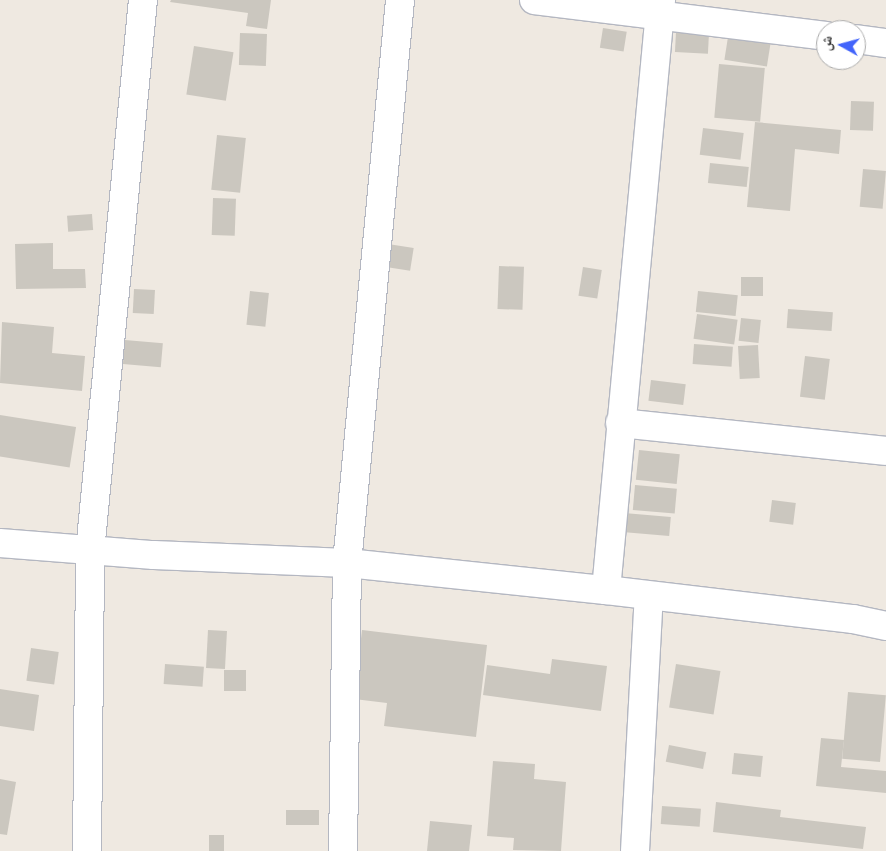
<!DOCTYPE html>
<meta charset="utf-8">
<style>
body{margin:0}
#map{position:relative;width:886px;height:851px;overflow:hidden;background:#efe9e1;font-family:Figtree,"Noto Naskh Arabic",sans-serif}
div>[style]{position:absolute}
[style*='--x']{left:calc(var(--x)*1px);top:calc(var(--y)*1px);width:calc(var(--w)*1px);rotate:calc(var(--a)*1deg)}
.building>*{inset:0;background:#cbc7bf;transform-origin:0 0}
.roads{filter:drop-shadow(1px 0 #b4b7c1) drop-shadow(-1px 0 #b4b7c1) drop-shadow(0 1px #b4b7c1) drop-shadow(0 -1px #b4b7c1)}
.street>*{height:28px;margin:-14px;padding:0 14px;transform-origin:14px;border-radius:14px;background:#fff}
span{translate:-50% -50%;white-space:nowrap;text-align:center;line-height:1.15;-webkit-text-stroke:4.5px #fff;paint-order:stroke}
.north{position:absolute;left:816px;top:20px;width:50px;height:50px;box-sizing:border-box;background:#fff;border:1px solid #ababab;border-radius:50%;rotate:277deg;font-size:14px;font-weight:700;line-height:20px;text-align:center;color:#2e2e2e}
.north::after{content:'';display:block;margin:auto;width:18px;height:22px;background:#4264fb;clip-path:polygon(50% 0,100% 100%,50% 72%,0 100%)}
</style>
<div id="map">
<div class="building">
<div style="clip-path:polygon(171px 0,271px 0,267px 29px,246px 26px,248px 13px,170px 2px)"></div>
<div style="left:603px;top:28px;width:24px;height:20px;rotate:9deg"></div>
<div style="left:676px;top:32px;width:33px;height:20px;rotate:3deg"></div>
<div style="left:240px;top:33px;width:27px;height:32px;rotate:2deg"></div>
<div style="left:728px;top:37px;width:43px;height:23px;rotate:9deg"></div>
<div style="left:194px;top:46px;width:40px;height:49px;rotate:9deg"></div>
<div style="left:719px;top:64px;width:46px;height:54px;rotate:5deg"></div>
<div style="left:851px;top:101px;width:23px;height:29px;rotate:2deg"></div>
<div style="clip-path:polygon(755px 122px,841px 130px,839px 154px,795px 149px,790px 211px,747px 207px)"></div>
<div style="left:703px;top:128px;width:41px;height:27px;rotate:7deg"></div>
<div style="left:217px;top:135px;width:29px;height:55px;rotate:6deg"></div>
<div style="left:710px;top:163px;width:39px;height:20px;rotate:6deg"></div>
<div style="left:863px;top:169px;width:23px;height:38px;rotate:5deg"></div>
<div style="left:213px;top:198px;width:23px;height:37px;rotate:2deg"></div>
<div style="left:92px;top:214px;width:16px;height:25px;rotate:86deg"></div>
<div style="clip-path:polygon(53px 243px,53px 269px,85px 269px,86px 288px,16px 289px,15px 244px)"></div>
<div style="left:388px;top:244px;width:26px;height:23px;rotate:9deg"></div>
<div style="left:499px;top:266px;width:25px;height:43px;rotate:2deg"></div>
<div style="left:583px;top:267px;width:19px;height:29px;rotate:9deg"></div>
<div style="left:741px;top:277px;width:22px;height:19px"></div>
<div style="left:134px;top:289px;width:21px;height:24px;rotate:3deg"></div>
<div style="left:250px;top:291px;width:19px;height:34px;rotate:6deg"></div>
<div style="left:698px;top:291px;width:40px;height:21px;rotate:6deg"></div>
<div style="left:788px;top:309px;width:45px;height:19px;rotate:4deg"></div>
<div style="left:697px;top:314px;width:41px;height:25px;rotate:8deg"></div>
<div style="left:741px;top:318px;width:20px;height:23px;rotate:6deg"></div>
<div style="clip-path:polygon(2px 322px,54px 327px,52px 353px,85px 356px,82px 391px,0 383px)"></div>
<div style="left:125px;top:340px;width:38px;height:24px;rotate:5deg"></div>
<div style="left:694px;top:344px;width:39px;height:20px;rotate:4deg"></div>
<div style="left:758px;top:345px;width:33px;height:20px;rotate:87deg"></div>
<div style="left:805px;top:356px;width:25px;height:41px;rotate:7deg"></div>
<div style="left:651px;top:380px;width:35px;height:21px;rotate:7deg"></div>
<div style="left:0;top:415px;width:77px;height:41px;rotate:9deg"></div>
<div style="left:639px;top:450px;width:41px;height:30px;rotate:6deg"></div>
<div style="left:635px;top:485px;width:42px;height:25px;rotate:5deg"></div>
<div style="left:772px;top:500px;width:24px;height:22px;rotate:7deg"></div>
<div style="left:624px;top:513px;width:47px;height:19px;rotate:5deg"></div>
<div style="left:208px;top:630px;width:19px;height:38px;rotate:3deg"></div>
<div style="clip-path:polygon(362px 630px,487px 645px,476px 737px,384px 726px,387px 703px,354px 699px)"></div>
<div style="left:31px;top:648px;width:28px;height:33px;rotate:8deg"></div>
<div style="clip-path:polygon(552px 659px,607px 666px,601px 711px,483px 695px,487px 665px,550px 674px)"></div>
<div style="left:165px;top:664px;width:39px;height:20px;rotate:4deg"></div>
<div style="left:676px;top:664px;width:45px;height:44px;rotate:9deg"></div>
<div style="left:224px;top:670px;width:22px;height:21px"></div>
<div style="clip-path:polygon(0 689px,39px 695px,34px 731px,0 726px)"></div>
<div style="left:848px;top:692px;width:38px;height:67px;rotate:5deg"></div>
<div style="clip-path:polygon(821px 738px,844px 740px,841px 767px,886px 771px,886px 793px,816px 786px)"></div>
<div style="left:669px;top:745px;width:38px;height:17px;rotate:11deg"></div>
<div style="left:734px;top:753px;width:29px;height:21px;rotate:6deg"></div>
<div style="clip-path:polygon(493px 761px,535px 764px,534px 779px,566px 782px,561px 851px,513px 850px,514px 838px,487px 836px)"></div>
<div style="clip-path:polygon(0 779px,16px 782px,7px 835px,0 834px)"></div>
<div style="clip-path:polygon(716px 802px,781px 810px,780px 817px,866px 827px,863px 849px,713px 832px)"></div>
<div style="left:662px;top:806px;width:39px;height:18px;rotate:4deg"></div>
<div style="left:286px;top:810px;width:33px;height:15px"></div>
<div style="clip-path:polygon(430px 821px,472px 825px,469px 851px,427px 851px)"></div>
<div style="left:209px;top:835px;width:15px;height:16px"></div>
</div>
<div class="roads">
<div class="street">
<div style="--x:534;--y:0;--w:294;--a:7"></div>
<div style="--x:856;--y:39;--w:30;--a:8"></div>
<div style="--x:620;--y:423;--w:267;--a:6"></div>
<div style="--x:0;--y:543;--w:154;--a:4.5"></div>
<div style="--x:154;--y:555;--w:193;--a:2.4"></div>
<div style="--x:347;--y:563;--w:260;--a:6"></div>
<div style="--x:606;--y:590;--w:249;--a:6.7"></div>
<div style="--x:853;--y:619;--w:34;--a:12"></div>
<div style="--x:606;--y:590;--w:593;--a:-84.67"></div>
<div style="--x:87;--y:851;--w:300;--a:-89.4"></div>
<div style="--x:90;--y:551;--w:554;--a:-84.51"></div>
<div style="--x:343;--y:851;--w:288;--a:-89.2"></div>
<div style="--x:347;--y:563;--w:565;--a:-84.62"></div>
<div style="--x:635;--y:851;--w:255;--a:-86.9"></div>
</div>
</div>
<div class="north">ش</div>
</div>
